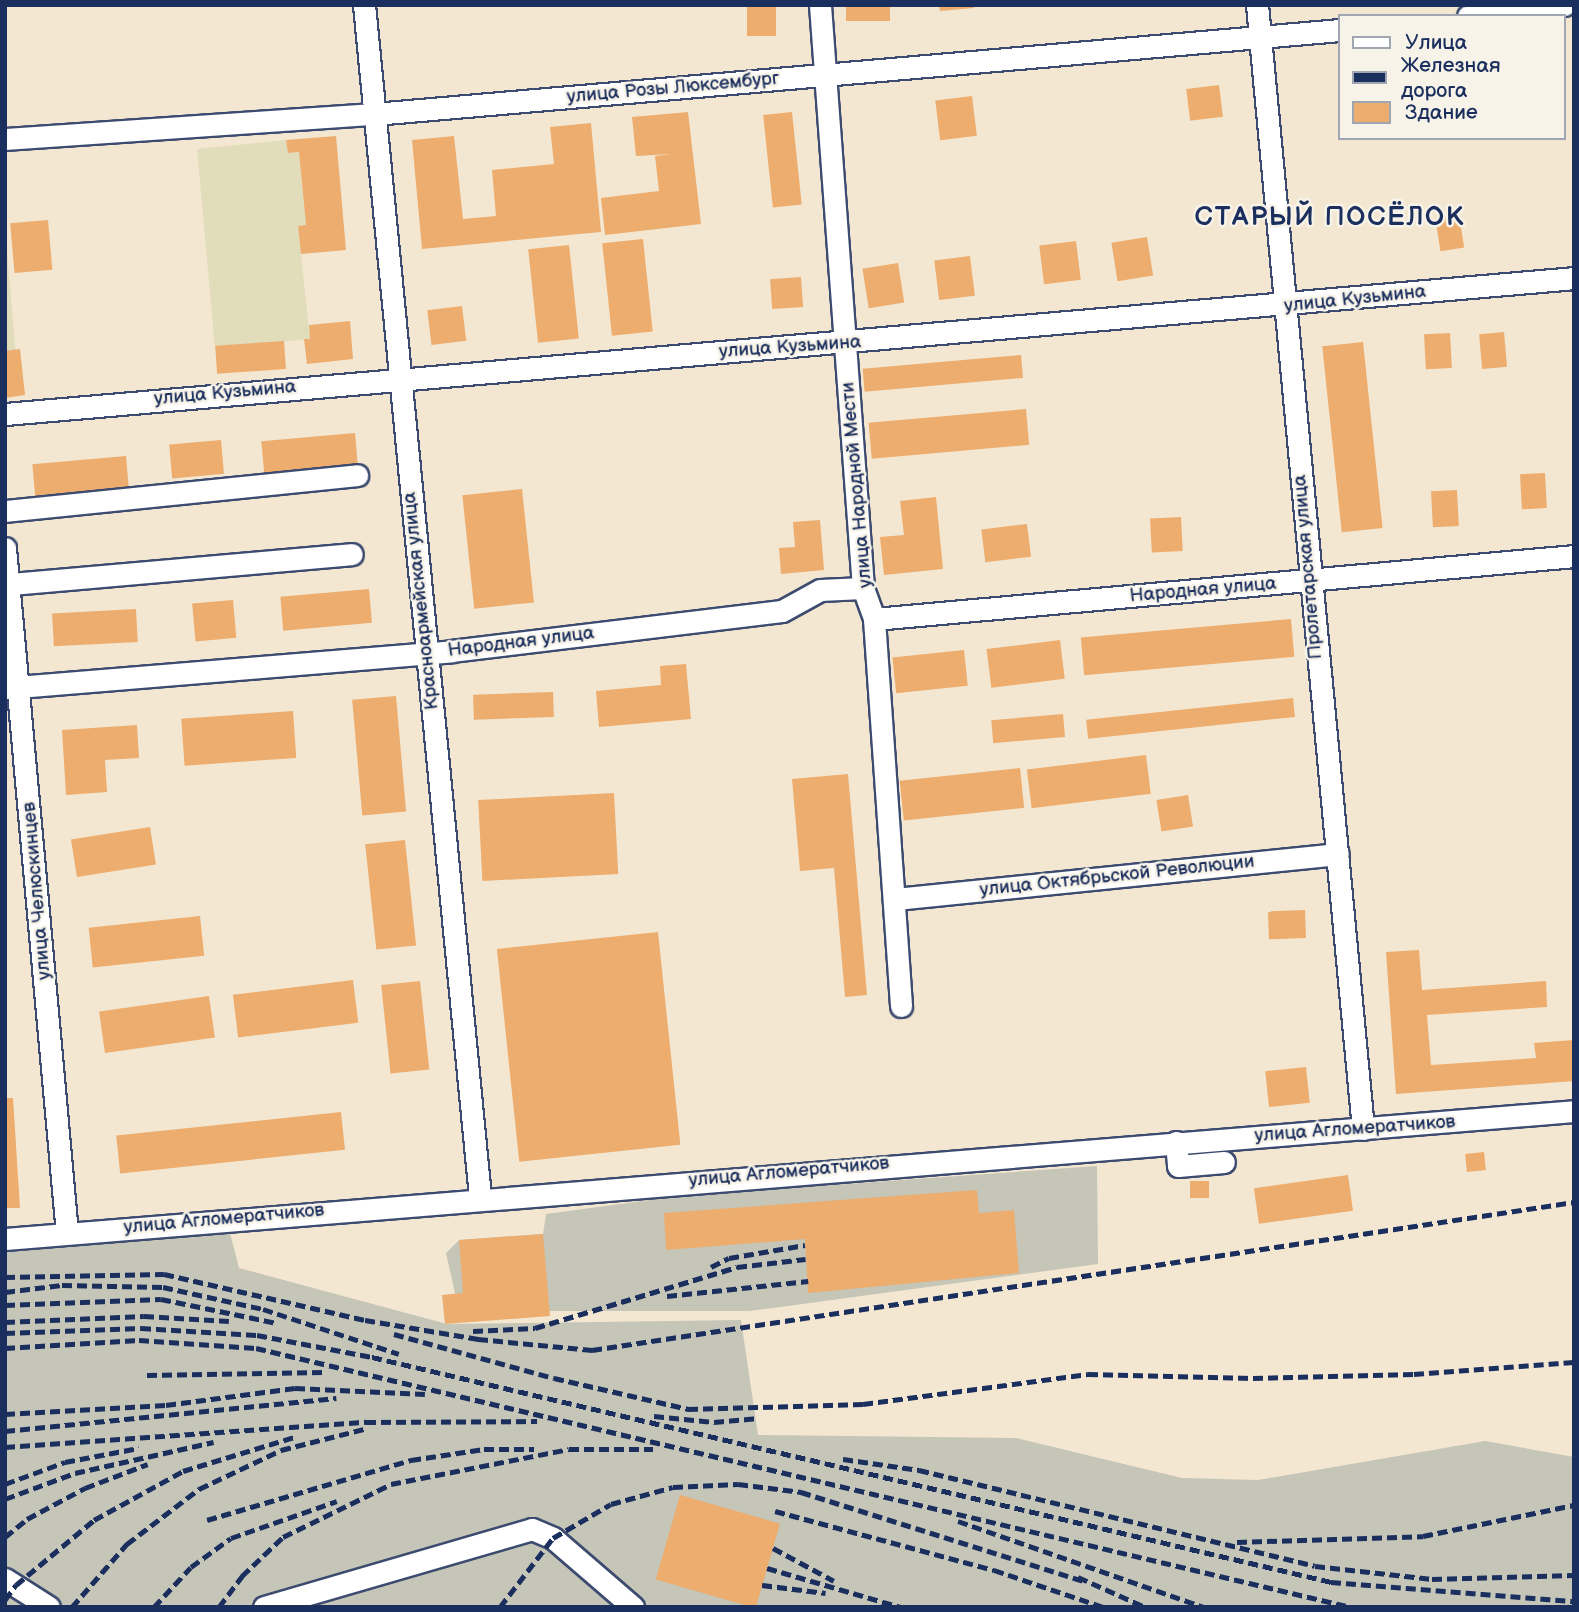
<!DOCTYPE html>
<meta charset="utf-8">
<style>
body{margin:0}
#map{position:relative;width:1579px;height:1612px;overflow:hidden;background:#f4e7d1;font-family:"Balsamiq Sans",sans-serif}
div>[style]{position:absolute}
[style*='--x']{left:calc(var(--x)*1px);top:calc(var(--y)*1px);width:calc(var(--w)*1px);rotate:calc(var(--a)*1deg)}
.built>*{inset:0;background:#e1dcba}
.industrial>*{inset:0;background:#c5c5b8}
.building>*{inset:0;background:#ecad6f;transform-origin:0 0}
.roads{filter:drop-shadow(2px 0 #3c4b6f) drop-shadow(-2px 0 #3c4b6f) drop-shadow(0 2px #3c4b6f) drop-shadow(0 -2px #3c4b6f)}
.minor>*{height:21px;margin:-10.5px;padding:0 10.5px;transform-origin:10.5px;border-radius:10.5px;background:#fff}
.rail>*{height:5px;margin-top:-2.5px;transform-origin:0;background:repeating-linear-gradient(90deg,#1b2f5e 0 10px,transparent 0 15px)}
span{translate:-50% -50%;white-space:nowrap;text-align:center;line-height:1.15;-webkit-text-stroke:5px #f7f3e8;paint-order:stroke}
.street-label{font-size:19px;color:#1b2f5e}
.district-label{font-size:26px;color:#1b2f5e;font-weight:700;letter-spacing:2px}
.frame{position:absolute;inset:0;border:7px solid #1b2f5e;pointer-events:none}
.legend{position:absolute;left:1338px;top:14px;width:228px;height:126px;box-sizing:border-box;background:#f7f3e8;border:2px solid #9fa5b1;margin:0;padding:9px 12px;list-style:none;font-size:21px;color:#1b2f5e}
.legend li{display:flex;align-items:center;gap:14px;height:35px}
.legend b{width:35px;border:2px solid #9fa5b1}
</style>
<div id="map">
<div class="built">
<div style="clip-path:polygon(286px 140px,288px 153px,299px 152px,306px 225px,298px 226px,310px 339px,215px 348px,197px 149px)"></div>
<div style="clip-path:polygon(5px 228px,18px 380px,5px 381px)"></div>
</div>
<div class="industrial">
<div style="clip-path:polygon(1097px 1166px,1098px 1264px,750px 1311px,459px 1311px,446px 1253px,459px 1240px,543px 1234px,546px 1214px,679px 1196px)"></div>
<div style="clip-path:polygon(230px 1233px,239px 1268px,447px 1324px,741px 1320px,758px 1435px,1016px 1438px,1182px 1478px,1258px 1480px,1485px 1441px,1574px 1457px,1574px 1607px,5px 1607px,5px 1251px)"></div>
</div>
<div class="building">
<div style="left:747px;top:5px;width:29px;height:31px"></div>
<div style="left:846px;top:5px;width:44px;height:16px"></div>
<div style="clip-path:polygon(939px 5px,973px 5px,974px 8px,940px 11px)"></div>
<div style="left:1219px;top:85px;width:32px;height:33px;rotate:83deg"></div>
<div style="left:972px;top:96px;width:40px;height:37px;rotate:83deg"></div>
<div style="clip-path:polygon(688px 112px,701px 224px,605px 235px,601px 198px,659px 191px,655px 156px,673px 154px,636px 156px,632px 117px)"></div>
<div style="left:792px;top:112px;width:93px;height:29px;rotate:84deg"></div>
<div style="clip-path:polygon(591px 123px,601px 232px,422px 249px,412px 140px,454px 136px,463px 219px,496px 216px,492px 170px,554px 164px,550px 127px)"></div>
<div style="clip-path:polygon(336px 136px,346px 250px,301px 254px,298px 226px,306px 225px,299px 152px,288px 153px,286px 140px)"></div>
<div style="left:1459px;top:215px;width:33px;height:24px;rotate:81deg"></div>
<div style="left:48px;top:220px;width:50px;height:38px;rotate:85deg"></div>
<div style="left:1147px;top:237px;width:39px;height:36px;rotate:81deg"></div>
<div style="left:643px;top:239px;width:93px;height:41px;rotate:84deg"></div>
<div style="left:1076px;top:241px;width:39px;height:37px;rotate:83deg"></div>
<div style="left:569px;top:245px;width:94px;height:41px;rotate:84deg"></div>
<div style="left:970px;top:256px;width:40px;height:36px;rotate:83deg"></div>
<div style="left:898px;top:263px;width:40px;height:36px;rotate:81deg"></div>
<div style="left:801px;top:277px;width:30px;height:31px;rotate:86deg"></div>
<div style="left:462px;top:306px;width:35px;height:35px;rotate:83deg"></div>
<div style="clip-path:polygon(350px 321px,353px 359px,307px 364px,304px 339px,310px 339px,309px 325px)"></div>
<div style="left:1504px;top:332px;width:35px;height:25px;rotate:85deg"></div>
<div style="left:1450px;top:333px;width:35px;height:26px;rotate:87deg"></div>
<div style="left:284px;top:341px;width:28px;height:69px;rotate:86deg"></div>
<div style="left:1363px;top:342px;width:187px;height:41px;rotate:84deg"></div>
<div style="clip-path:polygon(20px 349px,25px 395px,5px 398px,5px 351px)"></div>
<div style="left:1021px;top:355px;width:23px;height:159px;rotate:85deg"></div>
<div style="left:1026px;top:409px;width:36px;height:158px;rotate:85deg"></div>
<div style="left:355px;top:433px;width:33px;height:94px;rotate:85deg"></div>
<div style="left:221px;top:440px;width:34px;height:52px;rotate:85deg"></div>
<div style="left:126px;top:456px;width:33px;height:94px;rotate:85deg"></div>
<div style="left:1545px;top:473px;width:35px;height:25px;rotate:87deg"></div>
<div style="left:522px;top:489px;width:114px;height:60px;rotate:84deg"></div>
<div style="left:1457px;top:490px;width:36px;height:26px;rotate:87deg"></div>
<div style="clip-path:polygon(936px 497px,943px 569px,884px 575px,880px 537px,904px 535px,900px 501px)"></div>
<div style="left:1181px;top:517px;width:34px;height:31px;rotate:87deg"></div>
<div style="clip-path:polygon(820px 520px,824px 570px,781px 574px,779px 548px,795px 547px,793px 522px)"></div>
<div style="left:1027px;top:524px;width:33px;height:46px;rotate:83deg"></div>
<div style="left:369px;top:589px;width:34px;height:89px;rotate:85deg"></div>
<div style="left:233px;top:600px;width:38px;height:41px;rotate:85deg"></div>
<div style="left:136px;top:609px;width:33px;height:84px;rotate:87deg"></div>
<div style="left:1291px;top:619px;width:38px;height:211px;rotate:85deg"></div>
<div style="left:1060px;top:640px;width:39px;height:74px;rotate:83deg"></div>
<div style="left:964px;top:650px;width:36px;height:72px;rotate:84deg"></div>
<div style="clip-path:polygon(686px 664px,691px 719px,599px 727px,596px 691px,661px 685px,660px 666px)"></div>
<div style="left:553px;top:692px;width:25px;height:80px;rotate:88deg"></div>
<div style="left:396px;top:696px;width:116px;height:44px;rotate:85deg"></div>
<div style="left:1293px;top:698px;width:19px;height:208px;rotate:84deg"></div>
<div style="left:293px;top:711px;width:47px;height:112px;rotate:86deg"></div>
<div style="left:1063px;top:714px;width:23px;height:72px;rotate:85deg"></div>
<div style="clip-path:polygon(137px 725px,139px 758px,105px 760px,107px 792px,66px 795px,62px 730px)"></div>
<div style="left:1146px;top:755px;width:39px;height:120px;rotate:83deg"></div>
<div style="left:1020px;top:768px;width:40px;height:121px;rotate:84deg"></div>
<div style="clip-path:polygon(848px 774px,867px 995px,845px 997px,834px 868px,800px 871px,792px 779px)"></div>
<div style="left:614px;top:793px;width:81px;height:136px;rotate:87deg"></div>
<div style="left:1188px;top:795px;width:32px;height:32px;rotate:81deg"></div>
<div style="left:150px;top:827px;width:38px;height:80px;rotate:81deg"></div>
<div style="left:405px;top:840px;width:106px;height:40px;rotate:84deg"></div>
<div style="left:1305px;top:910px;width:28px;height:37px;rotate:88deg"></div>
<div style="left:200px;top:916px;width:40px;height:112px;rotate:84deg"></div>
<div style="left:658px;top:932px;width:214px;height:162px;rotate:84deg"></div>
<div style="clip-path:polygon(1419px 950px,1422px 990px,1546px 981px,1547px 1007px,1427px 1015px,1431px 1065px,1536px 1058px,1534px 1043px,1574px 1040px,1574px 1081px,1396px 1094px,1386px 952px)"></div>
<div style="left:353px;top:980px;width:43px;height:121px;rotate:83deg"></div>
<div style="left:420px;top:981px;width:89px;height:39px;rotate:84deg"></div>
<div style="left:209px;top:996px;width:42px;height:111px;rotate:82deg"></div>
<div style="left:1306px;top:1067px;width:36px;height:41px;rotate:84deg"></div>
<div style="clip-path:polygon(5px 1098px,13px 1098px,20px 1208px,5px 1208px)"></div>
<div style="left:341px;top:1112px;width:38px;height:226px;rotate:84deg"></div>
<div style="left:1484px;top:1152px;width:18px;height:19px;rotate:84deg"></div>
<div style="left:1348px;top:1175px;width:36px;height:95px;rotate:82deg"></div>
<div style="left:1190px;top:1181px;width:19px;height:17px"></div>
<div style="clip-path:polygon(977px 1190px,979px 1213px,1014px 1210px,1019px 1273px,808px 1293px,805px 1239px,666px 1250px,664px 1213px)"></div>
<div style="clip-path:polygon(543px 1234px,550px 1316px,445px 1324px,442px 1295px,463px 1293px,459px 1240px)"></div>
<div style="left:680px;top:1495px;width:104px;height:88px;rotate:16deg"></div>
</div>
<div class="roads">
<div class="minor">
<div style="--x:364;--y:5;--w:1198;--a:84.44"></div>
<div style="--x:820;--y:5;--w:585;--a:85.78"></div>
<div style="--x:863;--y:588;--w:33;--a:70"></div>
<div style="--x:874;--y:619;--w:388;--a:86"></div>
<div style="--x:1257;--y:5;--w:1129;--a:84.61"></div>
<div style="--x:1468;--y:16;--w:97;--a:-6.5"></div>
<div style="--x:5;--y:139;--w:370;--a:-3.9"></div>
<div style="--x:374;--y:114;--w:969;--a:-4.97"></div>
<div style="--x:5;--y:414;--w:1575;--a:-4.95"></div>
<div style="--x:5;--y:511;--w:354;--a:-5.8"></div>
<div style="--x:5;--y:548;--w:688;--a:84.83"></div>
<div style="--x:10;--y:584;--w:343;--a:-5"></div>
<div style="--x:874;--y:619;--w:703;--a:-5.14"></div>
<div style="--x:5;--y:688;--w:448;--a:-4.7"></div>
<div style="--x:451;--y:651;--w:333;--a:-6.9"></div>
<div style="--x:782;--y:611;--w:43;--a:-28.9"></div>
<div style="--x:820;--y:590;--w:43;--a:-2.7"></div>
<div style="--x:896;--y:899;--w:444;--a:-5.8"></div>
<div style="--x:1176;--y:1142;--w:24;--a:85"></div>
<div style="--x:1178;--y:1166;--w:46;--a:-5"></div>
<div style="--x:5;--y:1239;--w:1574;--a:-4.66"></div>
<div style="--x:5;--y:1579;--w:52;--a:32.5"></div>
<div style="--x:264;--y:1607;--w:279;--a:-16.2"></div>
<div style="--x:532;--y:1529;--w:23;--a:23"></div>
<div style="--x:553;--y:1538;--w:106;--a:40.8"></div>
</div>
</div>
<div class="rail">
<div style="--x:711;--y:1267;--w:20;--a:-27"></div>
<div style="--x:729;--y:1258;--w:77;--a:-9.7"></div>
<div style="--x:5;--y:1277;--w:159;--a:-1.1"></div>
<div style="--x:164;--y:1274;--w:206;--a:12.9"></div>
<div style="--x:365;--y:1320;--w:115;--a:9.5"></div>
<div style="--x:478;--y:1339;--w:115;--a:5.5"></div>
<div style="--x:592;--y:1350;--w:993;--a:-8.57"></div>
<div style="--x:5;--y:1292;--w:57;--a:-7"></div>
<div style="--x:62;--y:1285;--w:101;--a:1.1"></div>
<div style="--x:163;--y:1287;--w:102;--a:12.4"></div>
<div style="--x:263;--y:1309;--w:143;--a:18.3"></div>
<div style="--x:667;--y:1296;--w:142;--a:-6.1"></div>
<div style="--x:5;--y:1305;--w:156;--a:-2.2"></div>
<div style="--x:161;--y:1299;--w:118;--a:11.7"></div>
<div style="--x:5;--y:1322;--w:139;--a:-2.5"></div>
<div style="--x:144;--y:1316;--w:85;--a:3.4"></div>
<div style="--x:473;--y:1331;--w:62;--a:-2.8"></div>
<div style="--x:535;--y:1328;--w:211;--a:-16.8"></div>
<div style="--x:737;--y:1267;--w:69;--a:-6.6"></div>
<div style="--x:5;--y:1333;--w:136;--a:-2.1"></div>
<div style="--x:141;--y:1328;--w:116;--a:3.5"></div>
<div style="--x:257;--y:1335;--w:117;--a:10.8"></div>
<div style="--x:372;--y:1357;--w:985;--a:13.2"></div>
<div style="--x:1331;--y:1582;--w:244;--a:4.5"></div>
<div style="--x:394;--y:1334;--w:166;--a:15.4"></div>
<div style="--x:554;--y:1378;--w:138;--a:13"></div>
<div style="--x:688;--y:1409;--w:175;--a:-1.6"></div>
<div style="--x:863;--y:1404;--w:227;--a:-7.6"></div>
<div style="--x:1088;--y:1374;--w:165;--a:1.4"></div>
<div style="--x:1253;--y:1378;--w:161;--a:-1.4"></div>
<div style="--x:1414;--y:1374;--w:160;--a:-4.3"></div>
<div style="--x:5;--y:1348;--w:134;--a:-3.4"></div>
<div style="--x:139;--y:1340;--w:117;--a:3.9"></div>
<div style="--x:256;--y:1348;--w:1125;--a:13.31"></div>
<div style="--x:147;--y:1375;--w:177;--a:-1"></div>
<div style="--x:5;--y:1414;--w:161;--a:-3.2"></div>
<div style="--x:166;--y:1405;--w:130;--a:-7.5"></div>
<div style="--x:295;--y:1388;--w:130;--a:2.6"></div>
<div style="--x:654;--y:1416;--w:60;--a:5.7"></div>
<div style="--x:714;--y:1422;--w:45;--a:-5.1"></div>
<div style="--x:5;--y:1431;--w:333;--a:-5.7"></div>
<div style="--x:5;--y:1447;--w:362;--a:-4"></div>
<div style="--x:366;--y:1422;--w:171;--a:-0.3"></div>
<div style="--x:843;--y:1459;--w:77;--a:8.2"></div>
<div style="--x:919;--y:1470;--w:407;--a:13.6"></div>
<div style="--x:1315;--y:1566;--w:118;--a:6.3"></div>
<div style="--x:1432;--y:1579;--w:142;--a:-1.6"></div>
<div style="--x:5;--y:1484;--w:64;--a:-20.1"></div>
<div style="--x:65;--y:1462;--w:75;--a:-10.7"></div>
<div style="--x:5;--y:1499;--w:75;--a:-20.4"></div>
<div style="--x:75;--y:1473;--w:142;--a:-12.6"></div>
<div style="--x:775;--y:1511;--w:227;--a:15.1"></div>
<div style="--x:994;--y:1570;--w:115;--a:18.7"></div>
<div style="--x:207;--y:1520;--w:213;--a:-16.4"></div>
<div style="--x:411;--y:1460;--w:74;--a:-8.6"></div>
<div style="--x:484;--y:1449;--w:50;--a:0"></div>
<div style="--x:958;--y:1521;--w:260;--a:19.3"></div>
<div style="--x:5;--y:1537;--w:28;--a:-39"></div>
<div style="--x:27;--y:1519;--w:66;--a:-28.1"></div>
<div style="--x:85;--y:1488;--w:67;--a:-20.9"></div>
<div style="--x:1237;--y:1542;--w:186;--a:-1.8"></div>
<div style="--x:1423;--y:1536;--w:154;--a:-11.6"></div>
<div style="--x:773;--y:1548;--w:69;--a:28.4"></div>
<div style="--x:767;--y:1568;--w:139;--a:16.3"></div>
<div style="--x:1078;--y:1577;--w:73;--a:24.1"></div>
<div style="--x:762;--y:1585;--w:64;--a:7.1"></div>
<div style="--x:5;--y:1600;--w:19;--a:-54"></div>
<div style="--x:16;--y:1585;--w:102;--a:-39.8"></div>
<div style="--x:94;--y:1520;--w:102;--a:-28.8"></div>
<div style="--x:183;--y:1471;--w:116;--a:-17"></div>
<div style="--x:72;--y:1607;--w:84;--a:-48.9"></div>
<div style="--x:127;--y:1544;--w:91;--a:-37.4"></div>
<div style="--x:199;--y:1489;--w:91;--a:-25.4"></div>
<div style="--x:281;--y:1450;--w:86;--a:-14.2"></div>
<div style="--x:154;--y:1607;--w:54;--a:-47.2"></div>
<div style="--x:191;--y:1567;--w:49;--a:-35.9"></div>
<div style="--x:231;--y:1538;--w:112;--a:-19.2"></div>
<div style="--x:219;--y:1607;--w:39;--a:-53"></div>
<div style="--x:242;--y:1576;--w:57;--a:-43.6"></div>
<div style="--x:283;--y:1537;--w:120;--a:-26.1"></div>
<div style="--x:391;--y:1484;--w:181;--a:-11.1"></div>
<div style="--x:569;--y:1449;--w:84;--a:0"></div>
<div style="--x:500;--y:1607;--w:87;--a:-52.5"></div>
<div style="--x:553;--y:1538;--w:67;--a:-30.4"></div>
<div style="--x:611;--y:1504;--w:64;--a:-15.3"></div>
<div style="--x:673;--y:1487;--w:65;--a:-2.6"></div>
<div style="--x:738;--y:1484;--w:64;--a:7.2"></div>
<div style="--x:801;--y:1492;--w:300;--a:17.5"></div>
</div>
<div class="street-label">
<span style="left:673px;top:88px;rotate:-5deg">улица Розы Люксембург</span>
<span style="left:1355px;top:299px;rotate:-6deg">улица Кузьмина</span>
<span style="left:790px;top:347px;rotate:-4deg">улица Кузьмина</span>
<span style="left:225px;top:393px;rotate:-5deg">улица Кузьмина</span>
<span style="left:857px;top:485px;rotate:-95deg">улица Народной Мести</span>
<span style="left:1308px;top:567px;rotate:-95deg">Пролетарская улица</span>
<span style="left:1203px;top:590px;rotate:-5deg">Народная улица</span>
<span style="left:421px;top:601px;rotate:-96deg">Красноармейская улица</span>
<span style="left:521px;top:642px;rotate:-7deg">Народная улица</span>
<span style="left:1117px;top:876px;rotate:-6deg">улица Октябрьской Революции</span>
<span style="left:37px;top:891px;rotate:-95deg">улица Челюскинцев</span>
<span style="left:1355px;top:1129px;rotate:-4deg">улица Агломератчиков</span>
<span style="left:789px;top:1172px;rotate:-5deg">улица Агломератчиков</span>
<span style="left:224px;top:1219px;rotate:-5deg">улица Агломератчиков</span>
</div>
<div class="district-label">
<span style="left:1330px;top:218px">СТАРЫЙ ПОСЁЛОК</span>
</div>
<div class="frame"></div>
<ul class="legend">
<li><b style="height:9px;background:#fff"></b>Улица</li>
<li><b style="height:9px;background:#1b2f5e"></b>Железная дорога</li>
<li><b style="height:19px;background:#ecad6f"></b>Здание</li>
</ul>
</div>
